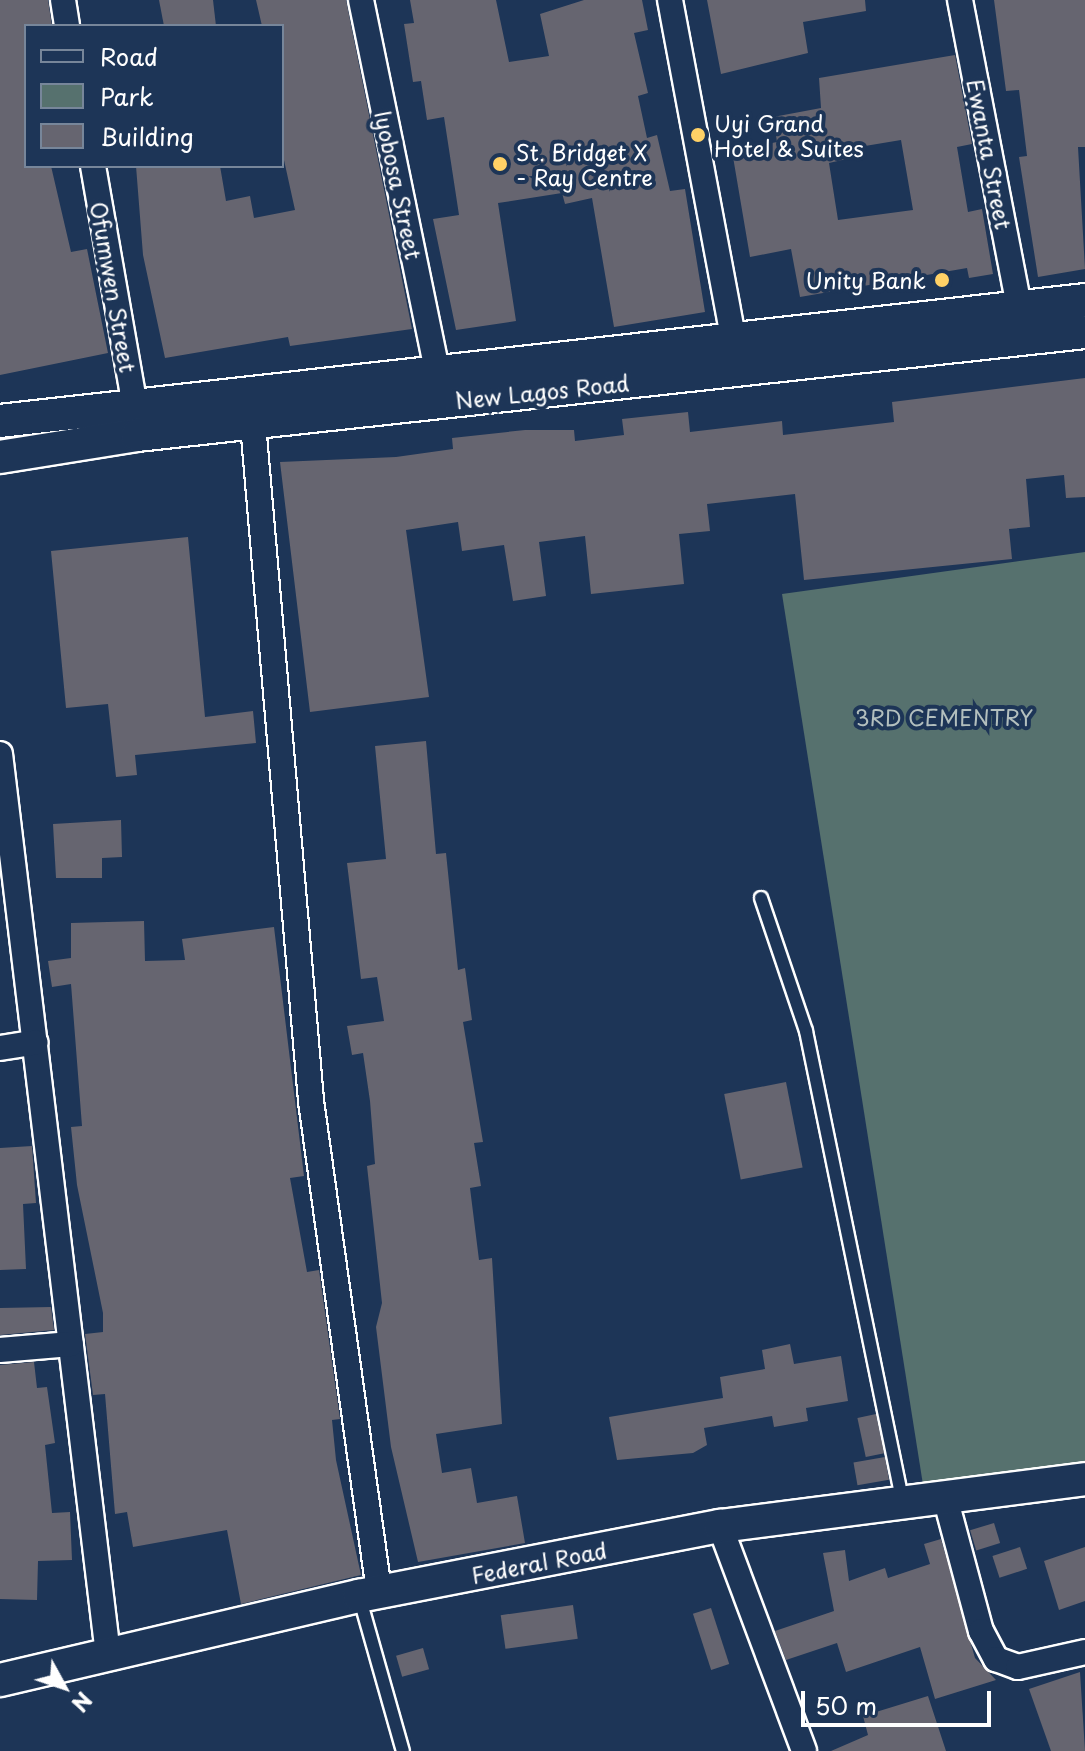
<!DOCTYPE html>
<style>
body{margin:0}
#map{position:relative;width:1085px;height:1751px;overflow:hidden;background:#1d3557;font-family:"Playpen Sans",sans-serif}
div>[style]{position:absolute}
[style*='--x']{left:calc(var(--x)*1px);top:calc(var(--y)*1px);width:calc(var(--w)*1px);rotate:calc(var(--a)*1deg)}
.green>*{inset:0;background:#56716e}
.building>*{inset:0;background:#666570;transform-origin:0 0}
.roads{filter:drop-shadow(2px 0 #fff) drop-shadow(-2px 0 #fff) drop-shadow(0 2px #fff) drop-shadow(0 -2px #fff)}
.lane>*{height:12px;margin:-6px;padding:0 6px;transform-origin:6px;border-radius:6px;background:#1d3557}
.street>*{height:24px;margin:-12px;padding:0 12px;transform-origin:12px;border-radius:12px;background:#1d3557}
.secondary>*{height:32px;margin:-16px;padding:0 16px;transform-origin:16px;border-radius:16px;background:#1d3557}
.dots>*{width:22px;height:22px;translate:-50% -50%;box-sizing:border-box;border:4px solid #1d3557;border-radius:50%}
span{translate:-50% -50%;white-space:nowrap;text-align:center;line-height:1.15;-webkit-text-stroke:8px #1d3557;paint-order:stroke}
.poi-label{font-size:22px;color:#fff}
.left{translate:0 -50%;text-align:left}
.right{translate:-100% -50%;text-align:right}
.street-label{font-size:22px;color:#fff}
.park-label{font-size:22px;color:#b3bfbe}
.legend{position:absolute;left:24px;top:24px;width:260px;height:144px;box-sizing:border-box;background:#1d3557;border:2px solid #77869a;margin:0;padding:10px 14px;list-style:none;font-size:24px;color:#fff}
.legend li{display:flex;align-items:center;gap:16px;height:40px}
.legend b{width:40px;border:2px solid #77869a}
.north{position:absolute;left:24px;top:1647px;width:80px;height:80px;-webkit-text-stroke:6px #1d3557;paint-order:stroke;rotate:130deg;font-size:22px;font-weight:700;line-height:32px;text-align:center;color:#fff}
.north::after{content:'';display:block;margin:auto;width:28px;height:36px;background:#fff;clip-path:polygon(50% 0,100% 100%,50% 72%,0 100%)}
.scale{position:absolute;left:801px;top:1691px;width:190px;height:36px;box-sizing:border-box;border:4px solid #fff;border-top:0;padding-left:10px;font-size:24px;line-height:28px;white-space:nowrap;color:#fff;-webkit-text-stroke:6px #1d3557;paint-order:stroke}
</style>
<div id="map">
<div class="green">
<div style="clip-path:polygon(1085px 552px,1085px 1469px,924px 1491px,782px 594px)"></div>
</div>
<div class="building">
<div style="clip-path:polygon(0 0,48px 0,52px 26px,26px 26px,26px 166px,51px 166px,71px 252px,87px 249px,108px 353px,0 375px)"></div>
<div style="clip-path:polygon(159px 0,213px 0,216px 26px,164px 26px)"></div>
<div style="clip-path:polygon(256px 0,346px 0,412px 329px,290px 346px,288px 337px,165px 358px,143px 255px,136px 166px,220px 166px,226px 201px,250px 196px,254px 218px,295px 210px,282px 151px,282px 26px,262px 26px)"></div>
<div style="clip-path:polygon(410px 0,496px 0,509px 62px,549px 56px,540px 14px,584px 0,642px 0,648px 30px,634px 33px,648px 93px,638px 96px,647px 138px,657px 135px,670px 191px,685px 189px,705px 312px,614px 327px,592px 198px,565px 204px,562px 193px,498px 203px,516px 321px,456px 330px,433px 219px,459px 215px,444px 117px,427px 120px,421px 81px,413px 82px,404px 24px,414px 23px)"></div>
<div style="clip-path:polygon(707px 0,865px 0,866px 11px,803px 22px,808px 53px,721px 74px)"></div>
<div style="clip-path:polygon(994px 0,1085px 0,1085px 147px,1078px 147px,1085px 269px,1038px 277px,1019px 157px,1027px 156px,1019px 90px,1006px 91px)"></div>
<div style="clip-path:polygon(evenodd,955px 55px,972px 144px,957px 147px,968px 212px,982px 209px,993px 274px,969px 278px,967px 268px,800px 297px,791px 249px,750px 257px,732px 151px,777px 142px,773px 117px,821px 108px,819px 78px,955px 55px,901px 140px,913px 210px,838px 220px,829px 163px,855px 157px,853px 148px,901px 140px)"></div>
<div style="clip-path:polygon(1085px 378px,1085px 497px,1066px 498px,1064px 475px,1026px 479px,1030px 527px,1009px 529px,1012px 559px,804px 580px,795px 494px,707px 504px,710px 531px,679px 534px,684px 584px,591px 594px,585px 536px,539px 542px,546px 596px,513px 601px,504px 545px,462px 551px,458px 522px,406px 530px,429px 697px,310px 712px,280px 462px,396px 457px,453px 449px,452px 438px,525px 430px,574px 430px,575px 441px,624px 435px,622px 419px,688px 412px,690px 432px,782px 421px,783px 435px,894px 422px,892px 402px)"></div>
<div style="clip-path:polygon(188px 537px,205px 717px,253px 711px,256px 743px,135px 755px,137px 775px,116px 777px,108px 704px,66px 708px,51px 551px)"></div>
<div style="clip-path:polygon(426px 741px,436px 854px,446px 853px,458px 970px,465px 968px,472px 1020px,463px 1022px,483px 1142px,474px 1143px,481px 1186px,470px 1188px,479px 1260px,492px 1258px,502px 1424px,436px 1434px,442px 1473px,471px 1468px,477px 1503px,517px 1496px,525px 1543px,418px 1562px,391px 1447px,376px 1327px,382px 1303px,367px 1166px,375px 1164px,370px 1101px,363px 1053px,352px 1055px,347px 1026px,384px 1021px,377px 977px,361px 979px,347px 863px,386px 859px,375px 746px)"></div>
<div style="clip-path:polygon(121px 820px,122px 857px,102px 858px,102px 878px,56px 878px,53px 824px)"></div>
<div style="clip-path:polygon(144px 921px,145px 961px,185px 960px,182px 939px,274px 927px,304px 1176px,290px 1178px,307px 1272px,319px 1270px,340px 1419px,332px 1420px,336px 1460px,361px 1575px,241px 1604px,227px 1530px,133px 1547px,127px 1512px,115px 1514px,105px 1394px,93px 1395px,85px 1334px,103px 1332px,103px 1313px,77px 1185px,71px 1127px,82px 1126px,71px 984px,52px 987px,48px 961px,71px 958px,71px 923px)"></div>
<div style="left:786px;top:1082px;width:87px;height:63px;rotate:79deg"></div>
<div style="clip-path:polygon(32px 1146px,36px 1203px,23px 1204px,26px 1269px,0 1270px,0 1148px)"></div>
<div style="clip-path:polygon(51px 1307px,54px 1330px,0 1335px,0 1308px)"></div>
<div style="clip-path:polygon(790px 1344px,794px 1364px,841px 1356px,848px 1401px,806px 1408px,808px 1421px,774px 1427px,772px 1416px,704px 1428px,707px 1445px,693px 1453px,617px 1460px,609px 1417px,723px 1398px,720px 1377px,765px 1369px,762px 1350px)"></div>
<div style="clip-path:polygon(34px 1362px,37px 1388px,47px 1387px,55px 1443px,45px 1445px,52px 1513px,70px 1512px,72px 1560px,38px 1561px,37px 1600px,0 1599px,0 1365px)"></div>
<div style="left:876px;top:1414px;width:40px;height:19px;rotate:78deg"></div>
<div style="left:885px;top:1457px;width:23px;height:32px;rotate:80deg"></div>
<div style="left:994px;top:1523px;width:21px;height:25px;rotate:73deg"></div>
<div style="clip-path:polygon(941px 1539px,975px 1658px,996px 1680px,935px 1699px,920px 1647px,846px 1672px,837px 1643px,786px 1660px,775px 1631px,834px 1611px,823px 1553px,845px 1550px,849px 1581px,885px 1568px,888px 1578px,930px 1564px,924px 1544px)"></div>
<div style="left:1020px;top:1547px;width:23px;height:29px;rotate:72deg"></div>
<div style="clip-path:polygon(1085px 1547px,1085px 1601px,1059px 1610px,1044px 1561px)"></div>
<div style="left:573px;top:1605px;width:34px;height:73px;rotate:82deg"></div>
<div style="left:711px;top:1608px;width:59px;height:19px;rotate:72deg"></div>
<div style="left:423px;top:1648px;width:22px;height:28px;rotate:74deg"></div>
<div style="clip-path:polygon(1080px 1672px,1085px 1751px,1051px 1751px,1029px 1689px)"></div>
<div style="clip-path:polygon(928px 1696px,946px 1751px,831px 1751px,868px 1735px,863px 1716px)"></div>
</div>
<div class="roads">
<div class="lane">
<div style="--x:761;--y:898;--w:140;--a:71.3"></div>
<div style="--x:806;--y:1031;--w:481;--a:78.4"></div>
<div style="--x:359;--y:1596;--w:161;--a:74.2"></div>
</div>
<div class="street">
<div style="--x:63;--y:0;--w:26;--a:81"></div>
<div style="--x:361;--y:0;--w:378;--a:78.4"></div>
<div style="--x:670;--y:0;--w:342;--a:79.4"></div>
<div style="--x:960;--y:0;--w:313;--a:79.1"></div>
<div style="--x:93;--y:166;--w:245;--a:80.1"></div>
<div style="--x:253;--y:424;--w:679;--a:85.1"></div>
<div style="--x:311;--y:1101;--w:497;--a:82.1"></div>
<div style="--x:0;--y:754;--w:907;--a:83.16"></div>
<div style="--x:0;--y:1048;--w:36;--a:-9"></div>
<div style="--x:0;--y:1350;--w:71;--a:-4.8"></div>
<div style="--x:945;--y:1497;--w:139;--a:75"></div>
<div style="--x:981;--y:1631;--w:32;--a:62"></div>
<div style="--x:996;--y:1659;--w:23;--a:20"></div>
<div style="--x:1018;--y:1667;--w:69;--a:-12.6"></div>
<div style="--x:720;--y:1526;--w:240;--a:69.5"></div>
</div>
<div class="secondary">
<div style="--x:0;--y:421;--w:1092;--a:-6.36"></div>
<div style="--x:0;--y:457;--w:139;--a:-9.1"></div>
<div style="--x:137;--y:435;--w:954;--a:-6.2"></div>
<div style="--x:0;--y:1680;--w:369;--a:-13.2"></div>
<div style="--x:359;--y:1596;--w:368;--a:-11"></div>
<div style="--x:720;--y:1526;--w:368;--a:-7.3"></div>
</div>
</div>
<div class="dots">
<div style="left:698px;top:135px;background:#ffd166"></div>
<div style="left:500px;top:164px;background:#ffd166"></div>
<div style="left:942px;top:280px;background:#ffd166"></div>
</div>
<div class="poi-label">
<span class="left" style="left:714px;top:135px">Uyi Grand<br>Hotel &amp; Suites</span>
<span class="left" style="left:516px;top:164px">St. Bridget X<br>- Ray Centre</span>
<span class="right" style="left:926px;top:280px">Unity Bank</span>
</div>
<div class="street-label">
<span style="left:990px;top:154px;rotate:79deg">Ewanta Street</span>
<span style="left:399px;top:185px;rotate:78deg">Iyobosa Street</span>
<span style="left:114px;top:287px;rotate:80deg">Ofumwen Street</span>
<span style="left:542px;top:391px;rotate:-6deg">New Lagos Road</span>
<span style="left:539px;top:1562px;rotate:-11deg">Federal Road</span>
</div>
<div class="park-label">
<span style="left:944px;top:717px">3RD CEMENTRY</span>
</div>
<ul class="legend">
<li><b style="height:10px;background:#1d3557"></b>Road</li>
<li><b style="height:22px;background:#56716e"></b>Park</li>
<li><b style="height:22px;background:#666570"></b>Building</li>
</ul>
<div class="north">N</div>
<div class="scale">50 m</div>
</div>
